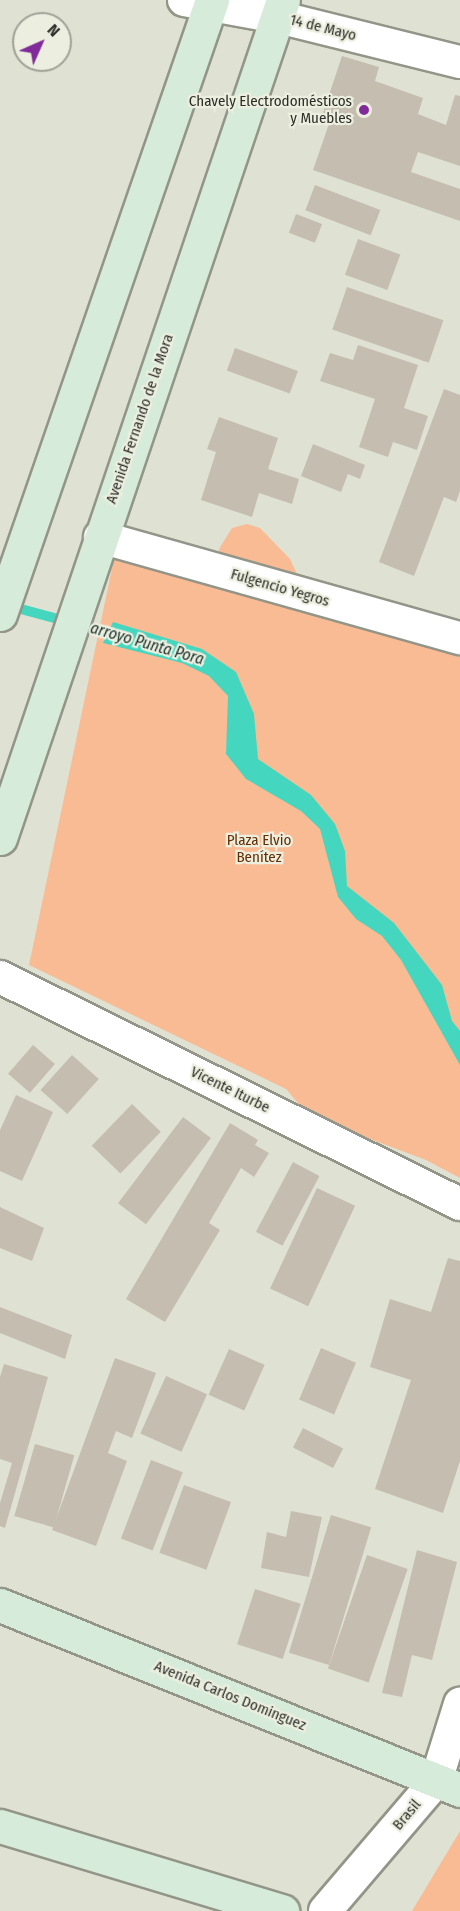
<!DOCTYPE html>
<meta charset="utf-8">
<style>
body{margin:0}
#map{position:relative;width:460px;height:1911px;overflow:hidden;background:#dfe2d3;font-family:"Fira Sans Condensed",sans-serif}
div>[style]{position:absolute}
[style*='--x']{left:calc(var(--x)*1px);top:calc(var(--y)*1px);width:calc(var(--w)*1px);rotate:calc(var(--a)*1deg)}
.green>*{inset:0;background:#f9bb94}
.water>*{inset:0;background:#45d6bf}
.stream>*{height:10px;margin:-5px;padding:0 5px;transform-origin:5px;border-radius:5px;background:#45d6bf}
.building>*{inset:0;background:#c4bdb0;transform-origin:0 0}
.roads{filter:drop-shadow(2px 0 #929588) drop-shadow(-2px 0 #929588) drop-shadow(0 2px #929588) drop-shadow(0 -2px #929588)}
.street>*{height:32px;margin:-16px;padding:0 16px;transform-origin:16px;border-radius:16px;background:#fff}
.secondary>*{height:33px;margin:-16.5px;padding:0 16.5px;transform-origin:16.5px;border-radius:16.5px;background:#d7ebda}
.dots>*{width:16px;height:16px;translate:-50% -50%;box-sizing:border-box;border:3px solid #ecefe0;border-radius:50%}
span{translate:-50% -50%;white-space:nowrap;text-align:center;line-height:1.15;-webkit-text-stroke:4.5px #ecefe0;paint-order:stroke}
.street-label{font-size:15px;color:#2d2e28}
.poi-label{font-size:15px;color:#2d2e28}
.right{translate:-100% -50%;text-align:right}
.park-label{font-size:15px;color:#652f01}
.water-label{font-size:16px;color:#1a322d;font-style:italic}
.north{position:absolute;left:12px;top:12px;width:60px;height:60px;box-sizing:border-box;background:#ecefe0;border:2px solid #a0a296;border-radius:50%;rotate:45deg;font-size:16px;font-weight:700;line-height:24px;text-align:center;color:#2d2e28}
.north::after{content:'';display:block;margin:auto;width:21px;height:27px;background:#812b9a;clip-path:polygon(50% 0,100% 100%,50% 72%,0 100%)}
</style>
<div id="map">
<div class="green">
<div style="clip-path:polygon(247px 524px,260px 528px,290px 559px,303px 587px,306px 611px,460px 657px,460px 1178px,426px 1160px,309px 1116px,286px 1089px,29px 965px,115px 554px,225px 586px,219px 549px,232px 528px)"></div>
<div style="clip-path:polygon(460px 1831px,460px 1911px,412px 1911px)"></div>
</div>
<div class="water">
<div style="clip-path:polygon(113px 622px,202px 649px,236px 672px,254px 714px,258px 759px,311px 795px,335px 824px,345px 851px,347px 886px,394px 923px,442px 985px,452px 1021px,460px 1031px,460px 1065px,401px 960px,382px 936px,356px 919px,338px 897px,320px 829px,301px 811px,246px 779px,226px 754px,228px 696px,209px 676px,182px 663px,103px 643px)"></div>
</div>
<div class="stream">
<div style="--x:6;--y:605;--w:119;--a:15.1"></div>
</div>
<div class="building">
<div style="clip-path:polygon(342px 56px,379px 67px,375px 81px,423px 98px,418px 114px,446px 125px,455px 95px,460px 96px,460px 166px,418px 152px,411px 172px,460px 189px,460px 221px,313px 170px,330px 121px,321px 119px)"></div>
<div style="left:315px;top:185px;width:70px;height:27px;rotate:21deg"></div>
<div style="left:296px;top:214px;width:28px;height:20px;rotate:21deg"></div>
<div style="left:358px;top:239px;width:45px;height:38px;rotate:20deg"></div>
<div style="left:347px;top:287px;width:102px;height:45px;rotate:19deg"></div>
<div style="clip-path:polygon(358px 345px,418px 365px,404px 408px,428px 416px,417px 450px,393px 442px,388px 457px,359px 447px,375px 399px,320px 381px,330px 353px,353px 360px)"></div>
<div style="left:235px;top:348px;width:67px;height:24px;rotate:20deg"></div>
<div style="clip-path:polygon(444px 389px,460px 395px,460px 491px,456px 502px,444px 497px,414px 576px,379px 562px)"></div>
<div style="clip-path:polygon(219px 417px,278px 438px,268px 469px,299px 479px,292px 504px,259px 493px,252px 517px,201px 500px,216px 452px,207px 449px)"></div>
<div style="clip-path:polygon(313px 444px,365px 465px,360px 479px,348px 474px,341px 492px,301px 476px)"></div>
<div style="left:33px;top:1045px;width:29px;height:38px;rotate:41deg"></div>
<div style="left:72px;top:1055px;width:36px;height:47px;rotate:42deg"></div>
<div style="clip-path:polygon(16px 1095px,53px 1112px,22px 1181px,0 1171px,0 1130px)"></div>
<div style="left:132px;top:1104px;width:40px;height:58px;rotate:44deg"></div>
<div style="left:183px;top:1117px;width:35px;height:108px;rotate:37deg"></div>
<div style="clip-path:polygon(230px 1123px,258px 1140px,255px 1145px,269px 1153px,254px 1177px,241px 1168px,209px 1223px,220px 1230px,165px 1322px,126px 1299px)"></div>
<div style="left:293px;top:1162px;width:30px;height:79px;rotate:28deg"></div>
<div style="left:317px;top:1188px;width:42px;height:111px;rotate:25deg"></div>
<div style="clip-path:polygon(0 1207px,44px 1228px,32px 1261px,0 1248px)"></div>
<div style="clip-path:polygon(448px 1258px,460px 1261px,460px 1461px,443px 1513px,375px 1489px,411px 1380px,370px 1367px,390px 1299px,431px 1312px)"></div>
<div style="clip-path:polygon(0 1307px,72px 1335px,65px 1359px,0 1333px)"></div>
<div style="left:321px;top:1348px;width:38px;height:56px;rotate:23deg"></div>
<div style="left:229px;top:1349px;width:39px;height:50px;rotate:24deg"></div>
<div style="clip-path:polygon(115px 1358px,156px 1373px,132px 1438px,116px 1431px,108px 1453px,127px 1461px,96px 1546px,52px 1530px)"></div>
<div style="clip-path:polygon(4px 1364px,48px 1377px,5px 1528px,0 1526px,0 1503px,12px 1463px,0 1459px,0 1377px)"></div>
<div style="left:166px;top:1376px;width:45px;height:63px;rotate:24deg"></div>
<div style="left:303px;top:1428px;width:45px;height:22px;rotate:27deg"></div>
<div style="left:35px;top:1444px;width:41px;height:75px;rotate:16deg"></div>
<div style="left:151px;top:1460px;width:34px;height:84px;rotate:21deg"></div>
<div style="left:184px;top:1485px;width:50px;height:72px;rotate:20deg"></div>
<div style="clip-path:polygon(291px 1511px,322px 1517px,309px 1577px,261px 1568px,267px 1532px,286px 1537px)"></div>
<div style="left:331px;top:1515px;width:42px;height:144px;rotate:17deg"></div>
<div style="clip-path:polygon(417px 1550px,457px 1562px,432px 1660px,412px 1655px,402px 1697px,382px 1693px)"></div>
<div style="left:367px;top:1555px;width:43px;height:120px;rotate:19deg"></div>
<div style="left:255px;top:1589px;width:48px;height:58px;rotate:18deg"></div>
</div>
<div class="roads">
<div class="street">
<div style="--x:184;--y:0;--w:96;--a:10.3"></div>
<div style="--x:278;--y:17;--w:187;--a:13.9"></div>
<div style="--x:100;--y:537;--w:374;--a:15.7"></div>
<div style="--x:0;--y:977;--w:513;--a:26.27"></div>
<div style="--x:325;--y:1911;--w:171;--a:-49.5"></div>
<div style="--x:436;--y:1781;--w:81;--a:-72.7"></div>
</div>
<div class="secondary">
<div style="--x:0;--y:614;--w:650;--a:-70.95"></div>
<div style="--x:0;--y:838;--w:884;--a:-71.34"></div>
<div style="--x:0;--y:1605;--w:496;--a:21.9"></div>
<div style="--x:0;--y:1826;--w:295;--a:16.8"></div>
</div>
</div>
<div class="dots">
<div style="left:364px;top:110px;background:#812b9a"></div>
</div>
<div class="street-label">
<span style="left:323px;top:28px;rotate:14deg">14 de Mayo</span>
<span style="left:140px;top:419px;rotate:-71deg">Avenida Fernando de la Mora</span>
<span style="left:280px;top:588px;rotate:16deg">Fulgencio Yegros</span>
<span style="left:230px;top:1090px;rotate:26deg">Vicente Iturbe</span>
<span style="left:230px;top:1696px;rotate:22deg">Avenida Carlos Dominguez</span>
<span style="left:407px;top:1815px;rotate:-50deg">Brasil</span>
</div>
<div class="poi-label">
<span class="right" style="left:352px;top:110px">Chavely Electrodomésticos<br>y Muebles</span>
</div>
<div class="park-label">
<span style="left:259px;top:849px">Plaza Elvio<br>Benítez</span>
</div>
<div class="water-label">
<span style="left:147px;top:644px;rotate:16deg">arroyo Punta Pora</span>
</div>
<div class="north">N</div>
</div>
